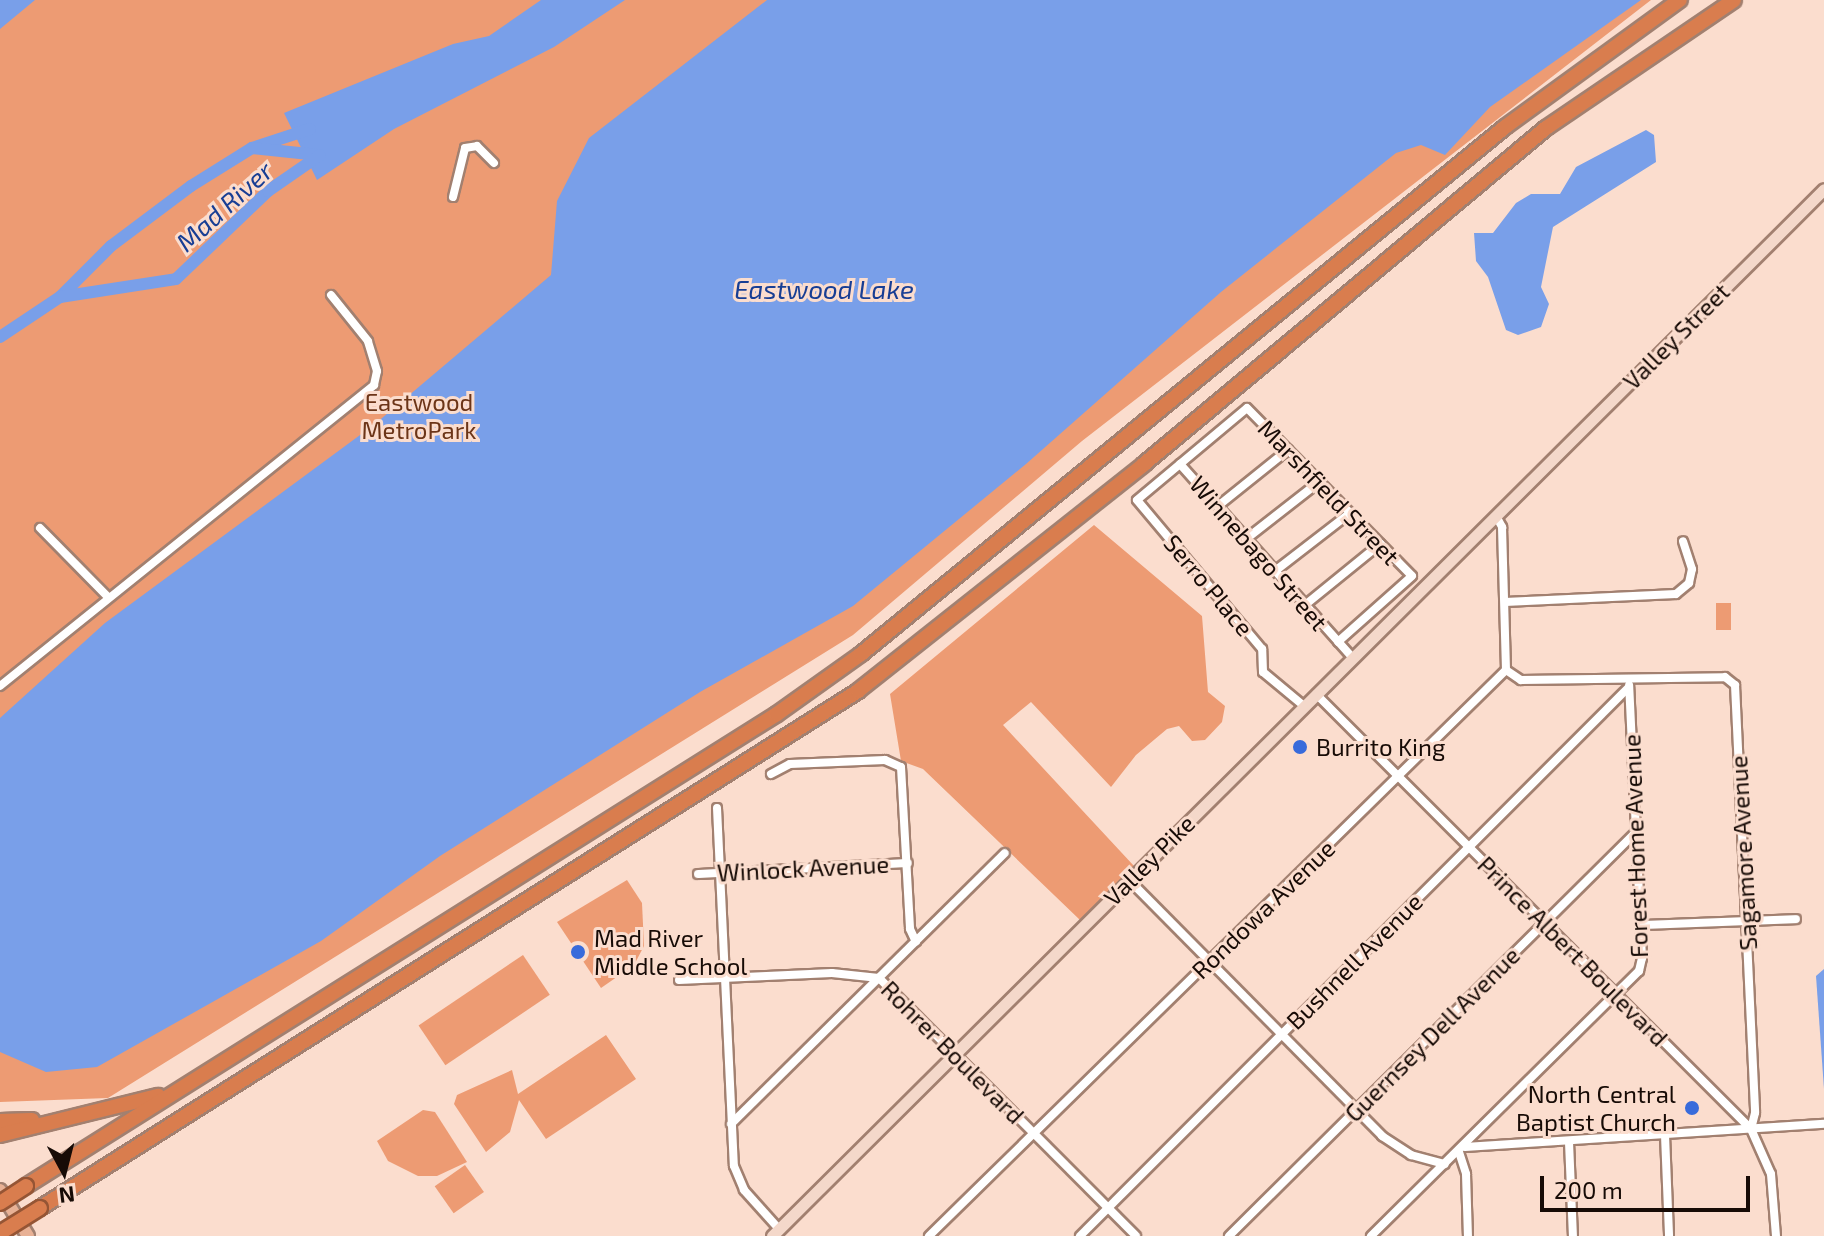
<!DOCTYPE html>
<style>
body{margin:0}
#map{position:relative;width:1824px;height:1236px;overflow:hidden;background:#fbddce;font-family:"Exo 2",sans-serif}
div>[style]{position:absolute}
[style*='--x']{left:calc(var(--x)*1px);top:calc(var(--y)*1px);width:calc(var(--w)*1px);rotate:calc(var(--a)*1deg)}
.green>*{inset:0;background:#ed9b73;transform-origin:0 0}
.water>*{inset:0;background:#799fe9}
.river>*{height:12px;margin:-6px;padding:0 6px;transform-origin:6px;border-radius:6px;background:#799fe9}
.roads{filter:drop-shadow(2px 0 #a28070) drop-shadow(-2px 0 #a28070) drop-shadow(0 2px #a28070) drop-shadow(0 -2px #a28070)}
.street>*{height:8px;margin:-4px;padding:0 4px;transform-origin:4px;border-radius:4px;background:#fff}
.secondary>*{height:11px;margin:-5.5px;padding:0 5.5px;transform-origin:5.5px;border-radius:5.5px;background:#f4d8ca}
.primary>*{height:12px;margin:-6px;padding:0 6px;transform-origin:6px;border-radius:6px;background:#e8b195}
.highway>*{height:14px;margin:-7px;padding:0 7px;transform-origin:7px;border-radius:7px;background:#d97d4e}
.bridges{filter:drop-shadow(2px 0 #955535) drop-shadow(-2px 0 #955535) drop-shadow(0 2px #955535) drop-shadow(0 -2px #955535)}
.highway-bridge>*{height:14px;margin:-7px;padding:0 7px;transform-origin:7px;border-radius:7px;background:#d97d4e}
.dots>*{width:22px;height:22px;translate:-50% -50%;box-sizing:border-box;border:4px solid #fbddce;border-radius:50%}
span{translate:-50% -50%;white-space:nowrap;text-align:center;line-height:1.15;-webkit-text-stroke:6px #fbddce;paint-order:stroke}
.street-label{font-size:24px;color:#170b06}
.park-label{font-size:24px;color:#6c3518}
.poi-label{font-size:24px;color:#170b06}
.left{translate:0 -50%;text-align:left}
.right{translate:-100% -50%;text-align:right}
.water-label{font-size:26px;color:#183e94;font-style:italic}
.north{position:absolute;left:24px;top:1132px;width:80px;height:80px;-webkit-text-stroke:6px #fbddce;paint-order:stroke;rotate:173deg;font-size:22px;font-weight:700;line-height:32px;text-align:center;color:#170b06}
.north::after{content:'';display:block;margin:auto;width:28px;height:36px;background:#170b06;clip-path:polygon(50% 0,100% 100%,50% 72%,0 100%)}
.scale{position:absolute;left:1540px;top:1176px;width:210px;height:36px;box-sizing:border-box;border:4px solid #170b06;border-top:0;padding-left:10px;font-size:24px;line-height:28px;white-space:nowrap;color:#170b06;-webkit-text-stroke:6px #fbddce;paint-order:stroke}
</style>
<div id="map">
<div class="green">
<div style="clip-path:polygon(0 0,1651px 0,1082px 441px,853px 635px,108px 1098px,0 1102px)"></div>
<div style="clip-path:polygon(1094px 525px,1202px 616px,1208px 692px,1225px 706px,1222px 722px,1205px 740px,1192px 741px,1179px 726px,1167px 729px,1136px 755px,1111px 787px,1031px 702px,1003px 725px,1134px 866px,1080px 920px,923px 769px,901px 761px,890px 694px)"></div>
<div style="left:1716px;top:603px;width:15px;height:27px"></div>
<div style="clip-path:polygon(627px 880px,642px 903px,644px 946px,634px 965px,601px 988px,557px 922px)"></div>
<div style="left:523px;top:955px;width:48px;height:126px;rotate:56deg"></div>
<div style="clip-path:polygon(606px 1035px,636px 1079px,546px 1139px,519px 1100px,510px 1132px,486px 1152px,454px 1104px,457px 1095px,512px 1070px,518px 1094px)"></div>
<div style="clip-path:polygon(423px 1110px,435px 1112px,467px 1162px,437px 1176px,418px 1176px,388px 1161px,377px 1141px)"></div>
<div style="left:465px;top:1165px;width:33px;height:37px;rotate:55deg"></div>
</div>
<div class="water">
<div style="clip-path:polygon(0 0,35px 0,0 29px)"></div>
<div style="clip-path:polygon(541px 0,625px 0,554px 47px,394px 129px,317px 180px,284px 113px,453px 44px,489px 36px)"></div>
<div style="clip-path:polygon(767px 0,1641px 0,1490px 107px,1445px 155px,1421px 145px,1396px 153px,1221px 292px,1026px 464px,853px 606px,700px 692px,440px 856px,321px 941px,97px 1067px,46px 1072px,0 1052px,0 718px,105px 623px,375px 424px,551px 275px,557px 201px,589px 138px)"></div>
<div style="clip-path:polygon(1646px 130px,1654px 135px,1656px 162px,1553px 227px,1541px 287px,1549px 304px,1541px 327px,1518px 335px,1506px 330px,1488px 277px,1476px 261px,1474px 233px,1493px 233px,1516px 203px,1531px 194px,1560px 194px,1576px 167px)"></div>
<div style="clip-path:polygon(1824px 969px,1824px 1089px,1816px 976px)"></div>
</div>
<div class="river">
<div style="--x:252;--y:148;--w:61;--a:-18.1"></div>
<div style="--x:60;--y:297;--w:72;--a:-45"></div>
<div style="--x:111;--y:246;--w:100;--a:-36.9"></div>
<div style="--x:191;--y:186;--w:72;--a:-31.9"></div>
<div style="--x:252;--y:148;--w:67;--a:6"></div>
<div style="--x:0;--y:337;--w:72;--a:-33.7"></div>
<div style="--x:60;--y:297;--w:117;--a:-8.8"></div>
<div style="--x:176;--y:279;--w:127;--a:-43.7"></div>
<div style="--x:268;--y:191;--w:63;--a:-34.7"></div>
</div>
<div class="roads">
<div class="street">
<div style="--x:453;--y:197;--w:50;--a:-76.2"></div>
<div style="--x:465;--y:148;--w:12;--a:-9"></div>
<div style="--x:477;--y:146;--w:24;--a:45"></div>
<div style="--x:1180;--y:464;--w:260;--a:48.3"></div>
<div style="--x:1218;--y:506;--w:90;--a:-38.7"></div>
<div style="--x:1496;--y:516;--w:13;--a:61"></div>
<div style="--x:1502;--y:527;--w:143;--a:88.4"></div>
<div style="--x:40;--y:528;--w:97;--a:45.4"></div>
<div style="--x:1246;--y:539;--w:93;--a:-38"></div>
<div style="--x:1275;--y:571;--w:95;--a:-37.7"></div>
<div style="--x:1505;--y:602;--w:171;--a:-2.7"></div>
<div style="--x:1676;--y:594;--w:17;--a:-40"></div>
<div style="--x:1689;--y:583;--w:14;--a:-78"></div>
<div style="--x:1692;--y:569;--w:29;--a:-108"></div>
<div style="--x:1305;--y:605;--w:97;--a:-39.1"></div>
<div style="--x:1506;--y:670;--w:18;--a:34"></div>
<div style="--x:1521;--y:680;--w:204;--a:-0.8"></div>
<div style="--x:1725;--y:677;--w:13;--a:39"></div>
<div style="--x:1735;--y:685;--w:428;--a:87.3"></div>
<div style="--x:1755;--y:1113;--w:16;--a:104"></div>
<div style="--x:0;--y:686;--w:480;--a:-38.8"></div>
<div style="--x:374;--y:385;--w:14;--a:-78"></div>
<div style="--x:377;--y:371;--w:31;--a:-107"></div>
<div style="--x:368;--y:341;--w:59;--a:-128.8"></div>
<div style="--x:1316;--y:694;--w:615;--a:45"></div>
<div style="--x:1751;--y:1129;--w:49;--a:66"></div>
<div style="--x:1771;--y:1174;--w:62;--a:85.4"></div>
<div style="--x:1304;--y:706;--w:53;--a:-140.3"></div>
<div style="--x:1263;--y:672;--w:23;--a:-92"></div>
<div style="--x:1262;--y:649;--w:194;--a:-130"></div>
<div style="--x:1137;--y:500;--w:143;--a:-39.9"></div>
<div style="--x:1247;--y:408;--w:235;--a:45.5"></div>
<div style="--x:1412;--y:576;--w:99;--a:138.3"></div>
<div style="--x:771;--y:774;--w:21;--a:-28"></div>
<div style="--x:790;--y:764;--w:95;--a:-2.4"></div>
<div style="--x:885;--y:760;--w:17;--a:24"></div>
<div style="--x:901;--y:767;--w:162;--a:86.8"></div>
<div style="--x:910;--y:929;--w:14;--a:65"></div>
<div style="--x:717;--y:808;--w:358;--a:87.3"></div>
<div style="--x:734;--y:1166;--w:26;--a:67"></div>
<div style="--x:744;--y:1190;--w:52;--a:48.1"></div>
<div style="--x:698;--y:874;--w:210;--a:-3"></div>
<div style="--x:1129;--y:880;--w:360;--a:45.3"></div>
<div style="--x:1382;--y:1136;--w:35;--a:33"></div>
<div style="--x:1411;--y:1155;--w:35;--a:15"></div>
<div style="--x:1641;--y:925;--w:155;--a:-2.2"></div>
<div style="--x:679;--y:980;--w:153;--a:-2.6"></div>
<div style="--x:832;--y:973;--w:47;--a:6.1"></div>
<div style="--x:879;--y:978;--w:364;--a:45.1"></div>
<div style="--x:731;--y:1124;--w:385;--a:-44.7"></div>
<div style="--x:1665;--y:1135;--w:101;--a:87.7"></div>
<div style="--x:1569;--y:1142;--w:94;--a:87.6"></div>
<div style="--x:1465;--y:1147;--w:360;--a:-3.7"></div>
<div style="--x:1459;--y:1152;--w:23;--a:72"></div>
<div style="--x:1466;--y:1174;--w:62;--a:88.2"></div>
<div style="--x:929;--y:1236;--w:808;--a:-44.45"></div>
<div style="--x:1080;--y:1236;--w:776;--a:-45"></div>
<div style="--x:1229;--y:1236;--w:572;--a:-44.79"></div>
<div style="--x:1371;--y:1236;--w:377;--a:-44.7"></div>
<div style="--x:1639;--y:971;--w:13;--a:-77"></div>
<div style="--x:1642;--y:958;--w:273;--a:-92.7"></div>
</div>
<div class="secondary">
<div style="--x:772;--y:1236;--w:1484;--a:-44.86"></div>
</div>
<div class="primary">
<div style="--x:0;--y:1190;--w:54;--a:58.7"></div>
</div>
<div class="highway">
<div style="--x:0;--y:1121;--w:32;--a:-2"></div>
<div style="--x:0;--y:1135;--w:163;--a:-13.9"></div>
<div style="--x:26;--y:1186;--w:887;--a:-32.15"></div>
<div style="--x:777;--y:714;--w:103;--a:-35.5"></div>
<div style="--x:861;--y:654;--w:832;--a:-39.29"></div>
<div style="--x:1505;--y:127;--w:216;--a:-36"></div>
<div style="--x:40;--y:1208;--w:968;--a:-32.29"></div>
<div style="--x:858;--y:691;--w:365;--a:-38.4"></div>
<div style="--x:1144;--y:464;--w:524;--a:-39.89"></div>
<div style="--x:1546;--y:128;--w:227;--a:-34.2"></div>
</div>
</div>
<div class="bridges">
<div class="highway-bridge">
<div style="--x:0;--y:1203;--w:31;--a:-33"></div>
<div style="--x:0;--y:1233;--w:47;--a:-32"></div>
</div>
</div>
<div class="dots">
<div style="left:1300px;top:747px;background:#386bdb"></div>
<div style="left:578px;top:952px;background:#386bdb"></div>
<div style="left:1692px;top:1108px;background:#386bdb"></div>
</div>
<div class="street-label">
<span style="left:1676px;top:336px;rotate:-45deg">Valley Street</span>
<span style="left:1329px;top:492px;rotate:46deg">Marshfield Street</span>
<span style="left:1259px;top:553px;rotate:49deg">Winnebago Street</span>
<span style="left:1209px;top:585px;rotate:50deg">Serro Place</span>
<span style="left:1635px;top:846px;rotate:-92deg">Forest Home Avenue</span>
<span style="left:1743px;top:853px;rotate:-93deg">Sagamore Avenue</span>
<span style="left:1149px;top:860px;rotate:-45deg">Valley Pike</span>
<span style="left:803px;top:868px;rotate:-3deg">Winlock Avenue</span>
<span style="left:1263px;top:909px;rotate:-44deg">Rondowa Avenue</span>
<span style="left:1573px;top:951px;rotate:45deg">Prince Albert Boulevard</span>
<span style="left:1354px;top:961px;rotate:-45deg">Bushnell Avenue</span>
<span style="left:1432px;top:1034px;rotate:-45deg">Guernsey Dell Avenue</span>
<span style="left:953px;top:1052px;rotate:45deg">Rohrer Boulevard</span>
</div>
<div class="park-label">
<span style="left:419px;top:416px">Eastwood<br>MetroPark</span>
</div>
<div class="poi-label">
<span class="left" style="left:1316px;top:747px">Burrito King</span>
<span class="left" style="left:594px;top:952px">Mad River<br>Middle School</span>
<span class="right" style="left:1676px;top:1108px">North Central<br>Baptist Church</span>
</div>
<div class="water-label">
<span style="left:224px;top:206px;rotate:-42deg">Mad River</span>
<span style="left:824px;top:289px">Eastwood Lake</span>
</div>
<div class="north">N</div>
<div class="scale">200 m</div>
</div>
